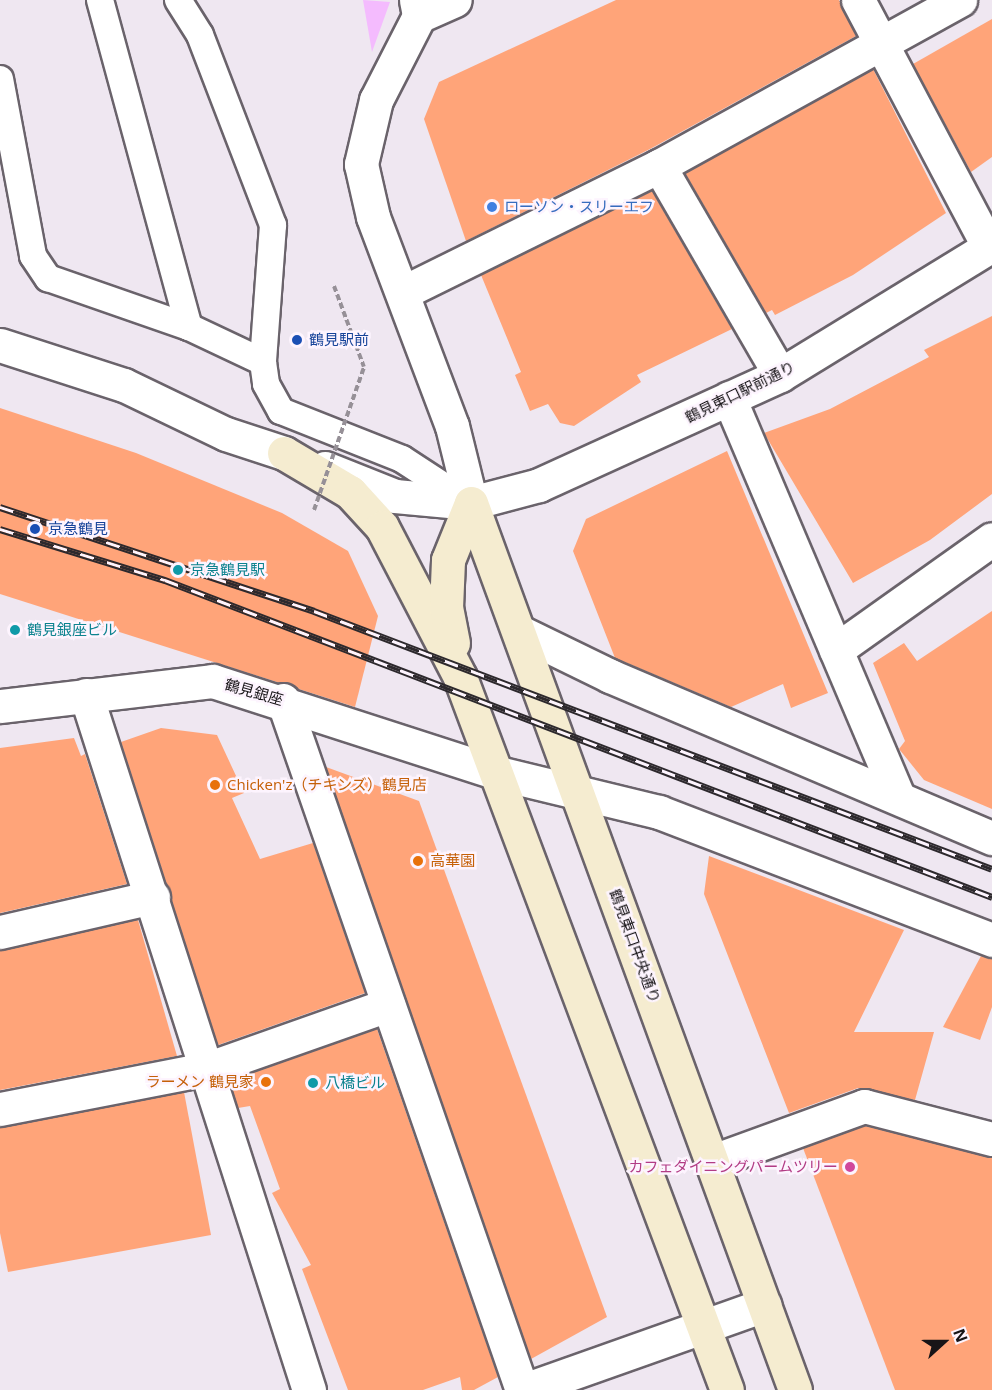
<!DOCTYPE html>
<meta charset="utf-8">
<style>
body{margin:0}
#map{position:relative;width:992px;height:1390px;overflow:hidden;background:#efe7f1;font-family:"Open Sans","Noto Sans JP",sans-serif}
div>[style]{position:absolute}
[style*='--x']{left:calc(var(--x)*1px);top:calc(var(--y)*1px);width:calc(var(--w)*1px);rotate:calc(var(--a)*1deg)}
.green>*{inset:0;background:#f4bbfe}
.building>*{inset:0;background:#ffa479}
.path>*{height:4px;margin-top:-2px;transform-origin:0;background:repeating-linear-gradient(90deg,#969097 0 6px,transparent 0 9px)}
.roads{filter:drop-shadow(2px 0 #6a636b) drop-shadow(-2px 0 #6a636b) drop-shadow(0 2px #6a636b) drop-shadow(0 -2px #6a636b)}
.service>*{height:26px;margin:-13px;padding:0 13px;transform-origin:13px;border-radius:13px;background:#fff}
.minor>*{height:33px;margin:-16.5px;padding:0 16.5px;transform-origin:16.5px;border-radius:16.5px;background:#fff}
.tertiary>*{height:33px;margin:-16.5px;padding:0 16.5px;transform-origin:16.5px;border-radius:16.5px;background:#fff}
.secondary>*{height:33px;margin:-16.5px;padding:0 16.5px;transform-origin:16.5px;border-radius:16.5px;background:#f5ecd0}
.rail>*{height:7px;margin-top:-3.5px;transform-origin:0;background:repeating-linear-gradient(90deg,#fdf4fe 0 14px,#2d292d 0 28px);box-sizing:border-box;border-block:2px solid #2d292d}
.path-bridge>*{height:4px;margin-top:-2px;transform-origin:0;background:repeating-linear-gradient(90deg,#969097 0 6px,transparent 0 9px)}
.dots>*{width:16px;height:16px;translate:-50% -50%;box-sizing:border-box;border:3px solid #fdf4fe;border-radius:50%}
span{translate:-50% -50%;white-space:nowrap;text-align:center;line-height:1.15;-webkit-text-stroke:5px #fdf4fe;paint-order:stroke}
.shop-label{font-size:15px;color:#366cbe}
.left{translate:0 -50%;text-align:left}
.transit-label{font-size:15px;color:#164399}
.street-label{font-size:15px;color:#171417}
.culture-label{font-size:15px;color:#0d838f}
.food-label{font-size:15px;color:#c56008}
.right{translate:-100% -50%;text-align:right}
.hotel-label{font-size:15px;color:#b23c85}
.north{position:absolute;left:914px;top:1312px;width:60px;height:60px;-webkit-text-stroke:4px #fdf4fe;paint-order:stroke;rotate:69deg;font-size:16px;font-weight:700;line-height:24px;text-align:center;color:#171417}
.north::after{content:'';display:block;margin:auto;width:21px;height:27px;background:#171417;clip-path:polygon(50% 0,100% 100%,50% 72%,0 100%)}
</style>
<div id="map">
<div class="green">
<div style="clip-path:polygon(363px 0,390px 2px,372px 52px)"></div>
</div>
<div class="building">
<div style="clip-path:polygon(616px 0,839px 0,856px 36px,650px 149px,466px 241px,424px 119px,439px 82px)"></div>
<div style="clip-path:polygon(992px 19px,992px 157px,971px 172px,913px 64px)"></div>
<div style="clip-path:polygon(873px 69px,946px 213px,853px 275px,775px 315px,772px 310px,766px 313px,685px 173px)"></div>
<div style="clip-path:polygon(652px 191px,732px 329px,637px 375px,641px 382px,574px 426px,560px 423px,548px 404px,530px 411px,515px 375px,521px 372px,481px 275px)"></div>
<div style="clip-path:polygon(992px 316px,992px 494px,930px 540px,853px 583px,764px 433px,830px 409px,929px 357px,924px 350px)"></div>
<div style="clip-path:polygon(0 408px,136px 453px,282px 513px,348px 551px,378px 616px,355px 707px,0 594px)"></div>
<div style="clip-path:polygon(727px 451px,828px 693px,791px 708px,783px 684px,731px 707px,615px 658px,573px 551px,586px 519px)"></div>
<div style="clip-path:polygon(992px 611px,992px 809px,924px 780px,899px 749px,905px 741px,873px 663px,904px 643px,917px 661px)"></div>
<div style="clip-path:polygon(161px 728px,217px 735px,244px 793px,232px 798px,260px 859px,313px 843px,365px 993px,218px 1045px,121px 742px)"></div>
<div style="clip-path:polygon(74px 738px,81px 756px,85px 754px,127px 884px,0 913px,0 748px)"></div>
<div style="clip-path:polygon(326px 767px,419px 801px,607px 1317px,531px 1359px)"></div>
<div style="clip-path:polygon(709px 856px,904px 930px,854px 1032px,934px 1032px,915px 1100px,858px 1088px,789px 1113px,704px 894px)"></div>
<div style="clip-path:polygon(138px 920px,177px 1056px,0 1090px,0 950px)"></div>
<div style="clip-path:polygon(981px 956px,992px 958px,992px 1007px,980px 1040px,943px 1027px)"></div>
<div style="clip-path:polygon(377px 1029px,498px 1377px,474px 1390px,462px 1390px,460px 1377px,423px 1390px,348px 1390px,302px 1269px,311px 1265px,272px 1193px,280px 1189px,250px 1106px,238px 1108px,229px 1081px)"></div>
<div style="clip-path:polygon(184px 1092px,211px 1235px,8px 1272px,0 1233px,0 1127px)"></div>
<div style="clip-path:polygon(865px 1126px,992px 1157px,992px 1390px,895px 1390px,803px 1148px)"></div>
</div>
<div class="path">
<div style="--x:334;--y:286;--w:86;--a:69.7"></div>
</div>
<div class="roads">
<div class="service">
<div style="--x:100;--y:0;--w:339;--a:74.8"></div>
<div style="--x:178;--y:0;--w:41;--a:57.8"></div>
<div style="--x:200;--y:35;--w:204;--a:69"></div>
<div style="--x:273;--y:225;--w:137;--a:94.2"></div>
<div style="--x:263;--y:362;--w:22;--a:82"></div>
<div style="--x:266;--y:384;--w:31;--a:61"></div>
<div style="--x:281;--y:411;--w:130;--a:21.6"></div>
<div style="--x:402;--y:459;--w:79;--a:33.1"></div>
<div style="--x:0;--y:79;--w:180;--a:79.4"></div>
<div style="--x:33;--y:256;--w:27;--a:56"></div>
<div style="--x:48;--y:278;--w:149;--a:19.2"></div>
<div style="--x:189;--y:327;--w:82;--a:25.3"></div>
</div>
<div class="minor">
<div style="--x:416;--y:0;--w:16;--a:79"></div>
<div style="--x:419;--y:16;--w:39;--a:-24"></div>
<div style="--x:858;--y:0;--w:280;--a:62.1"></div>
<div style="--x:659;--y:166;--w:241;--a:59.9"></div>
<div style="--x:404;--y:292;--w:284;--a:-26.3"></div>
<div style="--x:659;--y:166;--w:344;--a:-28.9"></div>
<div style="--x:0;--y:345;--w:130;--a:17.9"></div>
<div style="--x:124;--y:385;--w:113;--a:25.7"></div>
<div style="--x:226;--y:434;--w:61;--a:18.1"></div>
<div style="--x:729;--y:398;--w:432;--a:67"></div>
<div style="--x:522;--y:633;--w:98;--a:26"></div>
<div style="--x:610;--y:676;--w:415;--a:23"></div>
<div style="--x:836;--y:650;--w:191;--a:-35.4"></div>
<div style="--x:86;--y:695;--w:730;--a:72.21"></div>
<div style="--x:283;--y:700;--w:730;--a:70.9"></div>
<div style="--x:0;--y:706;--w:214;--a:-6.7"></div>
<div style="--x:213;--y:681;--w:299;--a:17.9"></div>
<div style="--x:498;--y:773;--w:166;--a:13.6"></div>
<div style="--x:659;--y:812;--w:357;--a:21"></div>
<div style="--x:0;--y:932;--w:157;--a:-12.9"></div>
<div style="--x:0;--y:1109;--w:210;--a:-11"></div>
<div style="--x:206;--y:1069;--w:193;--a:-19.4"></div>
<div style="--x:713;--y:1161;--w:161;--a:-20"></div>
<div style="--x:864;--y:1106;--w:132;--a:14.5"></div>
<div style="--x:524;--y:1390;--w:255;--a:-19.5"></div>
</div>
<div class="tertiary">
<div style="--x:419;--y:16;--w:94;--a:117.1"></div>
<div style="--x:376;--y:100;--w:66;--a:103.2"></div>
<div style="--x:361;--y:164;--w:54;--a:77.2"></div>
<div style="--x:373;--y:217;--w:223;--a:69.3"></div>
<div style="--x:452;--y:426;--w:79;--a:76.1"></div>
<div style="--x:325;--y:468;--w:75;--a:21.8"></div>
<div style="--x:395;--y:496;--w:76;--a:5.3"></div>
<div style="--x:471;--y:503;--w:70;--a:-14.8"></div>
<div style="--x:539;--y:485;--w:265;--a:-24.5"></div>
<div style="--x:780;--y:375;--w:249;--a:-31.5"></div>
</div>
<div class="secondary">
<div style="--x:284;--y:453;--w:77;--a:30.6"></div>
<div style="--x:350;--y:492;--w:47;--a:47.6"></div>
<div style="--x:382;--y:527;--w:169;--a:62.5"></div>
<div style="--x:460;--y:677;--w:761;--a:69.47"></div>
<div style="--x:471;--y:503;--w:944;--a:69.93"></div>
<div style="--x:453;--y:643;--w:36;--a:-101"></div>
<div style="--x:446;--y:608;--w:48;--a:-87.6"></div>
<div style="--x:448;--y:560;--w:61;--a:-68"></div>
</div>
</div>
<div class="rail">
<div style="--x:0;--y:507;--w:331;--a:18.3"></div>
<div style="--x:314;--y:611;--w:725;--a:20.83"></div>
<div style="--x:0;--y:529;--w:173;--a:17.2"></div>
<div style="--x:165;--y:580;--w:886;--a:20.97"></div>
</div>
<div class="path-bridge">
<div style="--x:314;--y:510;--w:151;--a:-70.7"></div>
</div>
<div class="dots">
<div style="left:492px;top:207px;background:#3f7fe0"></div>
<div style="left:297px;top:340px;background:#1a4fb4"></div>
<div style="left:35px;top:529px;background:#1a4fb4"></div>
<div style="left:178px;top:570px;background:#0f9aa8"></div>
<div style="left:15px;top:630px;background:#0f9aa8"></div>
<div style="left:215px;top:785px;background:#e8710a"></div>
<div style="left:418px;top:861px;background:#e8710a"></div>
<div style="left:266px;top:1082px;background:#e8710a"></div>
<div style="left:313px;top:1083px;background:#0f9aa8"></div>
<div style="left:850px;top:1167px;background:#d1479c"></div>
</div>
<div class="shop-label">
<span class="left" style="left:504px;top:207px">ローソン・スリーエフ</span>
</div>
<div class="transit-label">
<span class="left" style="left:309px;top:340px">鶴見駅前</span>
<span class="left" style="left:48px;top:529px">京急鶴見</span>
</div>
<div class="street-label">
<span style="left:740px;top:392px;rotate:-26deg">鶴見東口駅前通り</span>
<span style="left:254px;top:692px;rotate:16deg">鶴見銀座</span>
<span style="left:635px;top:946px;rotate:70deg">鶴見東口中央通り</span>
</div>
<div class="culture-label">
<span class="left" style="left:190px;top:570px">京急鶴見駅</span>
<span class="left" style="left:27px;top:630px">鶴見銀座ビル</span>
<span class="left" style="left:325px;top:1083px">八橋ビル</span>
</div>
<div class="food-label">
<span class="left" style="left:227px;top:785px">Chicken'z（チキンズ）鶴見店</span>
<span class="left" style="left:430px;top:861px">高華園</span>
<span class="right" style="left:254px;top:1082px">ラーメン 鶴見家</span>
</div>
<div class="hotel-label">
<span class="right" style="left:838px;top:1167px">カフェダイニングパームツリー</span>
</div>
<div class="north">N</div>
</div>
